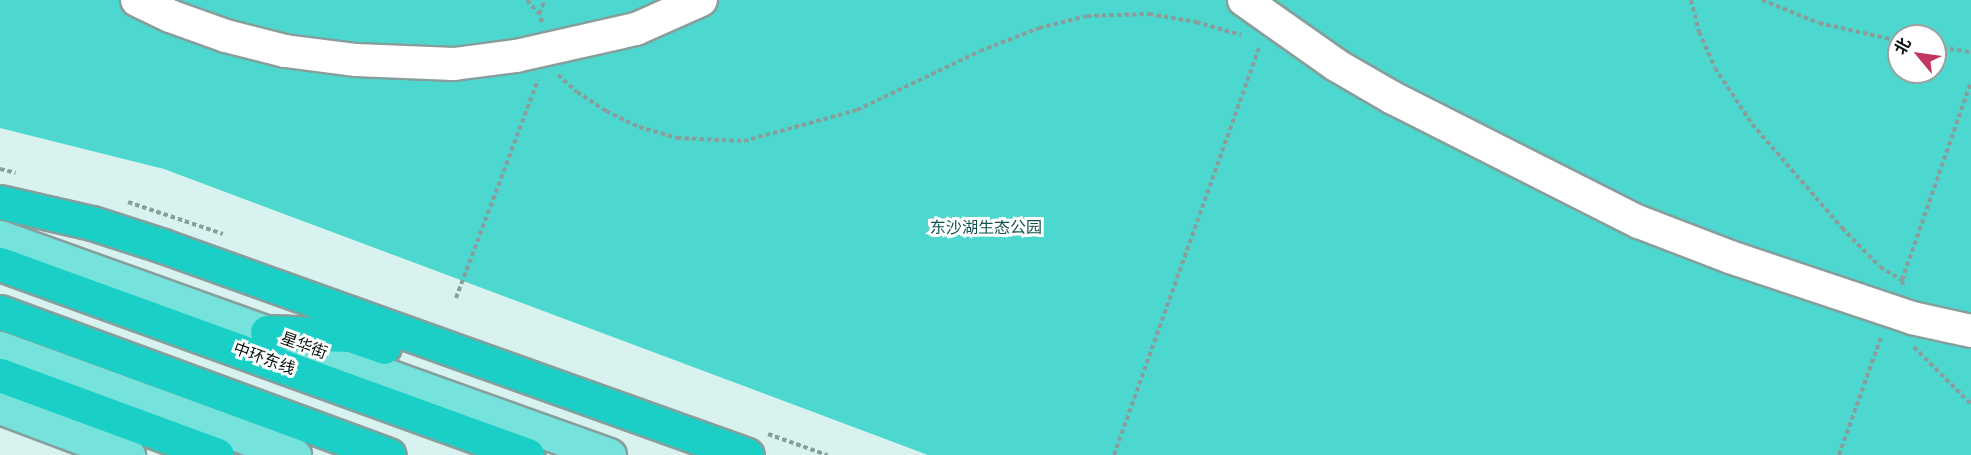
<!DOCTYPE html>
<meta charset="utf-8">
<style>
body{margin:0}
#map{position:relative;width:1971px;height:455px;overflow:hidden;background:#d8f2f0;font-family:Helvetica,"Noto Sans SC",sans-serif}
div>[style]{position:absolute}
[style*='--x']{left:calc(var(--x)*1px);top:calc(var(--y)*1px);width:calc(var(--w)*1px);rotate:calc(var(--a)*1deg)}
.green>*{inset:0;background:#4cd8ce}
.path>*{height:4px;margin-top:-2px;transform-origin:0;background:repeating-linear-gradient(90deg,#899d9b 0 4.5px,transparent 0 7.5px)}
.roads{filter:drop-shadow(2px 0 #869e9c) drop-shadow(-2px 0 #869e9c) drop-shadow(0 2px #869e9c) drop-shadow(0 -2px #869e9c)}
.minor>*{height:32px;margin:-16px;padding:0 16px;transform-origin:16px;border-radius:16px;background:#fff}
.major>*{height:33px;margin:-16.5px;padding:0 16.5px;transform-origin:16.5px;border-radius:16.5px;background:#76e2dc}
.highway>*{height:33px;margin:-16.5px;padding:0 16.5px;transform-origin:16.5px;border-radius:16.5px;background:#1acfc5}
span{translate:-50% -50%;white-space:nowrap;text-align:center;line-height:1.15;-webkit-text-stroke:6px #fff;paint-order:stroke}
.park-label{font-size:16px;color:#12534f}
.street-label{font-size:16px;color:#091312}
.north{position:absolute;left:1887px;top:24px;width:60px;height:60px;box-sizing:border-box;background:#fff;border:2px solid #9da1a0;border-radius:50%;rotate:299deg;font-size:16px;font-weight:700;line-height:24px;text-align:center;color:#091312}
.north::after{content:'';display:block;margin:auto;width:21px;height:27px;background:#c4355e;clip-path:polygon(50% 0,100% 100%,50% 72%,0 100%)}
</style>
<div id="map">
<div class="green">
<div style="clip-path:polygon(evenodd,0 0,1971px 0,1971px 455px,928px 455px,164px 169px,0 128px,0 0,1899px 36px,1935px 36px,1935px 72px,1899px 72px,1899px 36px)"></div>
</div>
<div class="path">
<div style="--x:527;--y:0;--w:18;--a:49"></div>
<div style="--x:1691;--y:0;--w:33;--a:76"></div>
<div style="--x:1699;--y:32;--w:39;--a:66"></div>
<div style="--x:1715;--y:68;--w:67;--a:56.5"></div>
<div style="--x:1752;--y:124;--w:138;--a:49.1"></div>
<div style="--x:1842;--y:228;--w:54;--a:45.7"></div>
<div style="--x:1880;--y:267;--w:26;--a:31"></div>
<div style="--x:1762;--y:0;--w:61;--a:22"></div>
<div style="--x:1819;--y:23;--w:82;--a:12.7"></div>
<div style="--x:542;--y:22;--w:9;--a:-111"></div>
<div style="--x:539;--y:14;--w:15;--a:-67"></div>
<div style="--x:1935;--y:47;--w:36;--a:8"></div>
<div style="--x:558;--y:75;--w:25;--a:42"></div>
<div style="--x:577;--y:92;--w:35;--a:33"></div>
<div style="--x:606;--y:111;--w:37;--a:26"></div>
<div style="--x:639;--y:127;--w:40;--a:16"></div>
<div style="--x:677;--y:138;--w:67;--a:2.6"></div>
<div style="--x:744;--y:141;--w:117;--a:-15.3"></div>
<div style="--x:857;--y:110;--w:136;--a:-25.6"></div>
<div style="--x:980;--y:51;--w:63;--a:-21.3"></div>
<div style="--x:1039;--y:28;--w:49;--a:-14"></div>
<div style="--x:1087;--y:16;--w:62;--a:-1.8"></div>
<div style="--x:1149;--y:14;--w:48;--a:9.7"></div>
<div style="--x:1196;--y:22;--w:47;--a:16.1"></div>
<div style="--x:0;--y:169;--w:16;--a:14"></div>
<div style="--x:128;--y:202;--w:100;--a:18.6"></div>
<div style="--x:1903;--y:285;--w:5;--a:-101"></div>
<div style="--x:1902;--y:280;--w:210;--a:-70.8"></div>
<div style="--x:456;--y:298;--w:233;--a:-69.4"></div>
<div style="--x:1914;--y:347;--w:81;--a:45"></div>
<div style="--x:768;--y:434;--w:63;--a:19.6"></div>
<div style="--x:1114;--y:455;--w:434;--a:-70.4"></div>
<div style="--x:1839;--y:455;--w:125;--a:-70.4"></div>
</div>
<div class="roads">
<div class="minor">
<div style="--x:137;--y:0;--w:37;--a:26"></div>
<div style="--x:170;--y:16;--w:59;--a:19.7"></div>
<div style="--x:226;--y:36;--w:61;--a:14.3"></div>
<div style="--x:285;--y:51;--w:72;--a:7.2"></div>
<div style="--x:356;--y:60;--w:98;--a:2.3"></div>
<div style="--x:454;--y:64;--w:63;--a:-7.4"></div>
<div style="--x:516;--y:56;--w:123;--a:-12.7"></div>
<div style="--x:636;--y:29;--w:71;--a:-24"></div>
<div style="--x:1244;--y:0;--w:113;--a:35.2"></div>
<div style="--x:1336;--y:65;--w:66;--a:30.1"></div>
<div style="--x:1393;--y:98;--w:275;--a:26.8"></div>
<div style="--x:1639;--y:222;--w:97;--a:21"></div>
<div style="--x:1730;--y:257;--w:192;--a:18.5"></div>
<div style="--x:1912;--y:318;--w:60;--a:12.4"></div>
</div>
<div class="major">
<div style="--x:0;--y:237;--w:647;--a:19.7"></div>
<div style="--x:0;--y:348;--w:313;--a:20"></div>
<div style="--x:0;--y:407;--w:137;--a:20.6"></div>
</div>
<div class="highway">
<div style="--x:0;--y:202;--w:94;--a:12.9"></div>
<div style="--x:92;--y:223;--w:75;--a:17.9"></div>
<div style="--x:163;--y:246;--w:620;--a:19.69"></div>
<div style="--x:0;--y:264;--w:561;--a:19.92"></div>
<div style="--x:0;--y:312;--w:414;--a:20.2"></div>
<div style="--x:267;--y:332;--w:83;--a:2.1"></div>
<div style="--x:350;--y:335;--w:36;--a:19"></div>
<div style="--x:0;--y:375;--w:231;--a:20.2"></div>
</div>
</div>
<div class="park-label">
<span style="left:986px;top:228px">东沙湖生态公园</span>
</div>
<div class="street-label">
<span style="left:304px;top:346px;rotate:20deg">星华街</span>
<span style="left:264px;top:359px;rotate:20deg">中环东线</span>
</div>
<div class="north">北</div>
</div>
